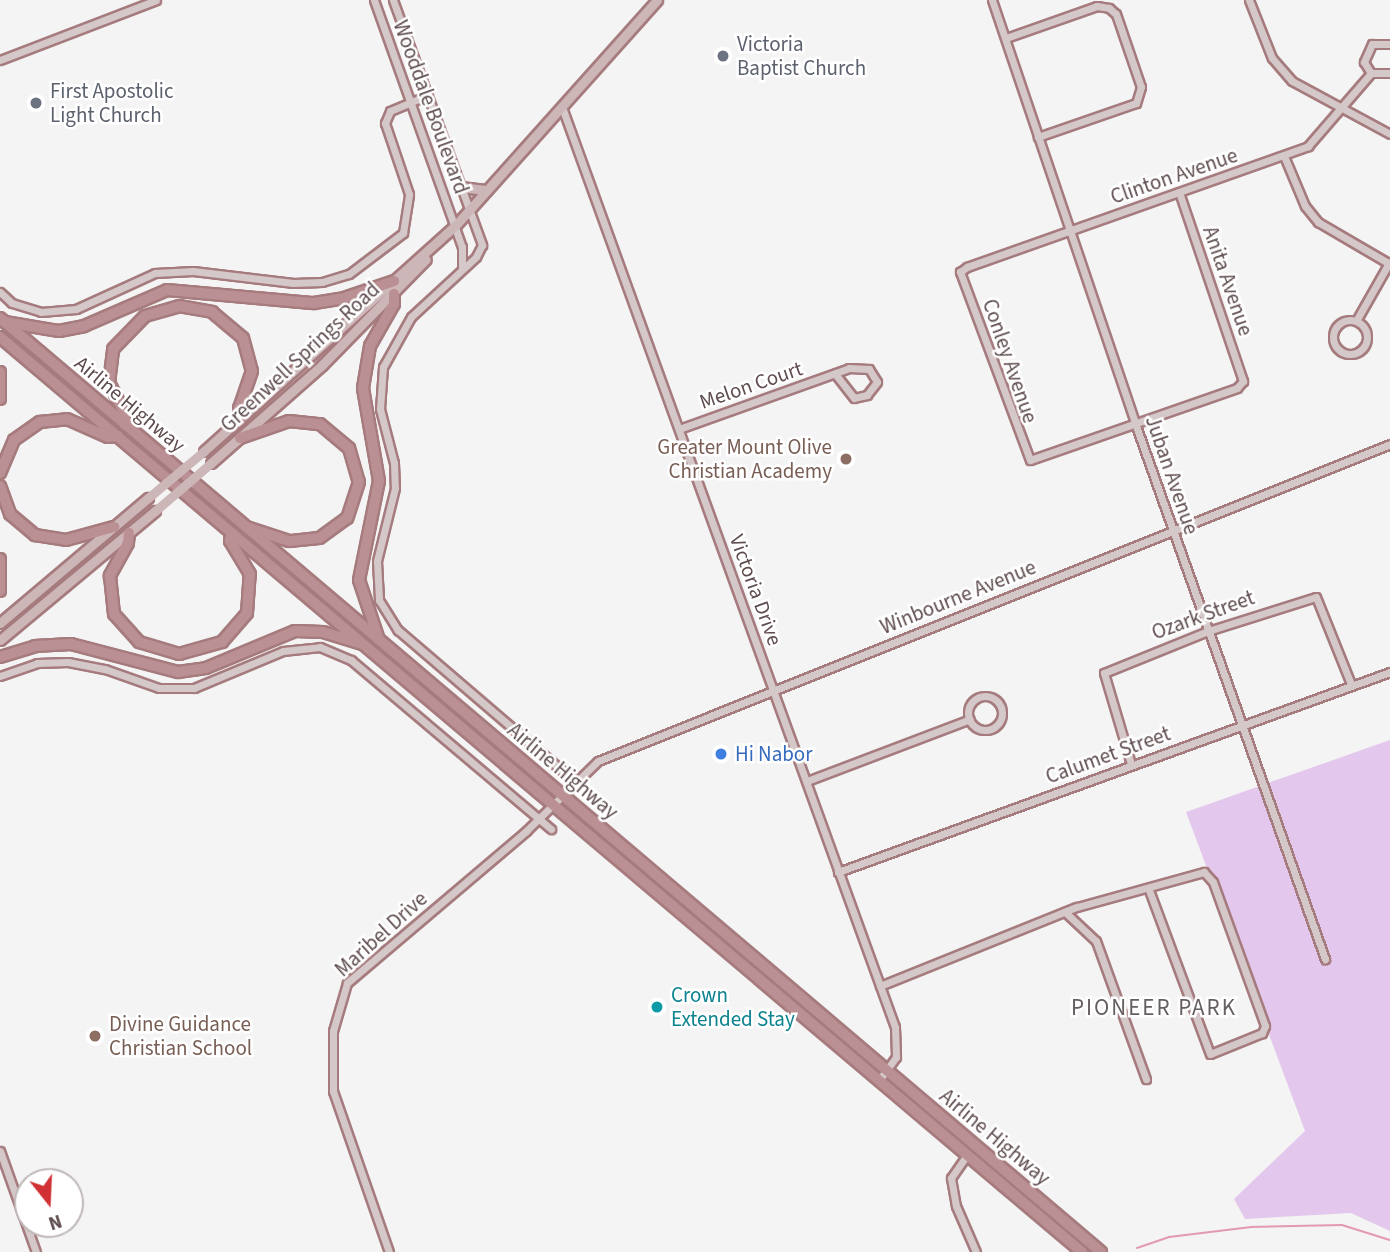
<!DOCTYPE html>
<style>
body{margin:0}
#map{position:relative;width:1390px;height:1252px;overflow:hidden;background:#f3f4f3;font-family:"Source Sans 3",sans-serif}
div>[style]{position:absolute}
[style*='--x']{left:calc(var(--x)*1px);top:calc(var(--y)*1px);width:calc(var(--w)*1px);rotate:calc(var(--a)*1deg)}
.green>*{inset:0;background:#e4c7ec}
.stream>*{height:2px;margin:-1px;padding:0 1px;transform-origin:1px;border-radius:1px;background:#e399b6}
.roads{filter:drop-shadow(2px 0 #a67b7e) drop-shadow(-2px 0 #a67b7e) drop-shadow(0 2px #a67b7e) drop-shadow(0 -2px #a67b7e)}
.minor>*{height:7px;margin:-3.5px;padding:0 3.5px;transform-origin:3.5px;border-radius:3.5px;background:#d5c8c9}
.minor>.ring{margin:-3.5px;padding:0;box-sizing:content-box;background:none;border:7px solid #d5c8c9;border-radius:50%}
.major>*{height:9px;margin:-4.5px;padding:0 4.5px;transform-origin:4.5px;border-radius:4.5px;background:#cdb6b8}
.highway>*{height:10px;margin:-5px;padding:0 5px;transform-origin:5px;border-radius:5px;background:#bb9094}
.major-bridge>*{height:9px;margin:-4.5px;padding:0 4.5px;transform-origin:4.5px;border-radius:4.5px;background:#cdb6b8}
.dots>*{width:19px;height:19px;translate:-50% -50%;box-sizing:border-box;border:4px solid #fff;border-radius:50%}
span{translate:-50% -50%;white-space:nowrap;text-align:center;line-height:1.15;-webkit-text-stroke:5px #fff;paint-order:stroke}
.worship-label{font-size:21px;color:#5b616d}
.left{translate:0 -50%;text-align:left}
.street-label{font-size:21px;color:#5e4c4e}
.education-label{font-size:21px;color:#785e54}
.right{translate:-100% -50%;text-align:right}
.shop-label{font-size:21px;color:#366cbe}
.culture-label{font-size:21px;color:#0d838f}
.neighbourhood-label{font-size:23px;color:#665f60;letter-spacing:2px}
.north{position:absolute;left:14px;top:1168px;width:70px;height:70px;box-sizing:border-box;background:#fff;border:2px solid #bfb7b8;border-radius:50%;rotate:162deg;font-size:19px;font-weight:700;line-height:28px;text-align:center;color:#5e4c4e}
.north::after{content:'';display:block;margin:auto;width:24px;height:32px;background:#d13035;clip-path:polygon(50% 0,100% 100%,50% 72%,0 100%)}
</style>
<div id="map">
<div class="green">
<div style="clip-path:polygon(1390px 740px,1390px 1231px,1351px 1213px,1245px 1219px,1234px 1199px,1305px 1131px,1186px 812px)"></div>
</div>
<div class="stream">
<div style="--x:1137;--y:1248;--w:34;--a:-19"></div>
<div style="--x:1169;--y:1237;--w:83;--a:-7"></div>
<div style="--x:1251;--y:1227;--w:91;--a:-1.3"></div>
<div style="--x:1342;--y:1225;--w:50;--a:17.4"></div>
</div>
<div class="roads">
<div class="minor">
<div style="--x:374;--y:0;--w:262;--a:70.4"></div>
<div style="--x:462;--y:247;--w:20;--a:90"></div>
<div style="--x:393;--y:0;--w:261;--a:70"></div>
<div style="--x:482;--y:245;--w:13;--a:117"></div>
<div style="--x:476;--y:257;--w:88;--a:137.3"></div>
<div style="--x:411;--y:317;--w:57;--a:119.2"></div>
<div style="--x:383;--y:367;--w:42;--a:94.1"></div>
<div style="--x:380;--y:409;--w:56;--a:75.5"></div>
<div style="--x:394;--y:463;--w:25;--a:88"></div>
<div style="--x:395;--y:488;--w:75;--a:103.9"></div>
<div style="--x:377;--y:561;--w:39;--a:87"></div>
<div style="--x:379;--y:600;--w:36;--a:58"></div>
<div style="--x:398;--y:630;--w:232;--a:40.6"></div>
<div style="--x:992;--y:0;--w:447;--a:71.3"></div>
<div style="--x:1135;--y:423;--w:569;--a:70.48"></div>
<div style="--x:1249;--y:0;--w:62;--a:68.4"></div>
<div style="--x:1272;--y:58;--w:30;--a:49"></div>
<div style="--x:1292;--y:81;--w:111;--a:28.4"></div>
<div style="--x:1006;--y:38;--w:96;--a:-19.4"></div>
<div style="--x:1097;--y:6;--w:12;--a:9"></div>
<div style="--x:1109;--y:8;--w:9;--a:41"></div>
<div style="--x:1116;--y:14;--w:77;--a:71.1"></div>
<div style="--x:1141;--y:87;--w:17;--a:107"></div>
<div style="--x:1136;--y:103;--w:104;--a:160.9"></div>
<div style="--x:1390;--y:44;--w:18;--a:180"></div>
<div style="--x:1372;--y:44;--w:20;--a:114"></div>
<div style="--x:1364;--y:62;--w:13;--a:58"></div>
<div style="--x:1371;--y:73;--w:19;--a:0"></div>
<div style="--x:0;--y:60;--w:167;--a:-21"></div>
<div style="--x:563;--y:110;--w:975;--a:70.1"></div>
<div style="--x:895;--y:1027;--w:30;--a:88"></div>
<div style="--x:896;--y:1057;--w:29;--a:126"></div>
<div style="--x:1284;--y:156;--w:54;--a:67.2"></div>
<div style="--x:1305;--y:206;--w:21;--a:51"></div>
<div style="--x:1318;--y:222;--w:83;--a:30.3"></div>
<div style="--x:1179;--y:192;--w:200;--a:71.3"></div>
<div style="--x:1243;--y:381;--w:9;--a:131"></div>
<div style="--x:1237;--y:388;--w:219;--a:160.8"></div>
<div style="--x:1030;--y:460;--w:201;--a:-110.4"></div>
<div style="--x:960;--y:272;--w:9;--a:-36"></div>
<div style="--x:967;--y:267;--w:362;--a:-19.5"></div>
<div style="--x:1308;--y:146;--w:96;--a:-49.2"></div>
<div style="--x:0;--y:292;--w:16;--a:43"></div>
<div style="--x:12;--y:303;--w:30;--a:17"></div>
<div style="--x:41;--y:312;--w:35;--a:-5"></div>
<div style="--x:76;--y:309;--w:87;--a:-24.5"></div>
<div style="--x:155;--y:273;--w:38;--a:-3"></div>
<div style="--x:193;--y:271;--w:101;--a:6.8"></div>
<div style="--x:293;--y:283;--w:29;--a:-2"></div>
<div style="--x:322;--y:282;--w:28;--a:-17"></div>
<div style="--x:349;--y:274;--w:68;--a:-37.2"></div>
<div style="--x:403;--y:233;--w:39;--a:-81"></div>
<div style="--x:409;--y:194;--w:75;--a:-108.7"></div>
<div style="--x:385;--y:123;--w:13;--a:-67"></div>
<div style="--x:390;--y:111;--w:41;--a:-22.8"></div>
<div class="ring" style="left:1333px;top:320px;width:27px;height:27px"></div>
<div style="--x:1356;--y:321;--w:67;--a:-60.4"></div>
<div style="--x:679;--y:429;--w:181;--a:-19.7"></div>
<div style="--x:849;--y:368;--w:20;--a:3"></div>
<div style="--x:869;--y:369;--w:15;--a:58"></div>
<div style="--x:877;--y:382;--w:16;--a:128"></div>
<div style="--x:867;--y:395;--w:13;--a:167"></div>
<div style="--x:854;--y:398;--w:31;--a:-128"></div>
<div style="--x:0;--y:676;--w:39;--a:-19"></div>
<div style="--x:37;--y:663;--w:31;--a:-2"></div>
<div style="--x:68;--y:662;--w:38;--a:11"></div>
<div style="--x:105;--y:669;--w:57;--a:19.4"></div>
<div style="--x:159;--y:688;--w:35;--a:0"></div>
<div style="--x:194;--y:688;--w:96;--a:-22.6"></div>
<div style="--x:283;--y:651;--w:37;--a:-6"></div>
<div style="--x:320;--y:647;--w:34;--a:23"></div>
<div style="--x:351;--y:660;--w:262;--a:40.2"></div>
<div class="ring" style="left:968px;top:696px;width:27px;height:27px"></div>
<div style="--x:1131;--y:764;--w:95;--a:-106.5"></div>
<div style="--x:1104;--y:673;--w:112;--a:-22"></div>
<div style="--x:1208;--y:631;--w:113;--a:-17.5"></div>
<div style="--x:1316;--y:597;--w:94;--a:68.1"></div>
<div style="--x:807;--y:781;--w:174;--a:-20.8"></div>
<div style="--x:838;--y:872;--w:587;--a:-19.92"></div>
<div style="--x:1065;--y:912;--w:42;--a:43.1"></div>
<div style="--x:1096;--y:941;--w:147;--a:70.1"></div>
<div style="--x:880;--y:986;--w:212;--a:-21.9"></div>
<div style="--x:1077;--y:907;--w:132;--a:-15.4"></div>
<div style="--x:1204;--y:872;--w:13;--a:48"></div>
<div style="--x:1213;--y:882;--w:153;--a:70.1"></div>
<div style="--x:1265;--y:1026;--w:8;--a:113"></div>
<div style="--x:1262;--y:1033;--w:56;--a:158"></div>
<div style="--x:1210;--y:1054;--w:175;--a:-110.4"></div>
<div style="--x:0;--y:1151;--w:107;--a:70.4"></div>
<div style="--x:967;--y:1155;--w:28;--a:125"></div>
<div style="--x:951;--y:1178;--w:28;--a:80"></div>
<div style="--x:956;--y:1206;--w:50;--a:66.5"></div>
<div style="--x:389;--y:1252;--w:170;--a:-109.2"></div>
<div style="--x:333;--y:1091;--w:60;--a:-90"></div>
<div style="--x:333;--y:1031;--w:50;--a:-73.7"></div>
<div style="--x:347;--y:983;--w:235;--a:-40.3"></div>
<div style="--x:526;--y:831;--w:100;--a:-44.2"></div>
<div style="--x:598;--y:761;--w:853;--a:-21.81"></div>
</div>
<div class="major">
<div style="--x:461;--y:187;--w:26;--a:7"></div>
<div style="--x:204;--y:451;--w:337;--a:-41.9"></div>
<div style="--x:455;--y:226;--w:303;--a:-48.2"></div>
<div style="--x:211;--y:463;--w:148;--a:-41.4"></div>
<div style="--x:322;--y:365;--w:148;--a:-45.5"></div>
<div style="--x:0;--y:623;--w:194;--a:-40.2"></div>
<div style="--x:0;--y:640;--w:202;--a:-39.8"></div>
</div>
<div class="highway">
<div style="--x:0;--y:318;--w:1444;--a:40.31"></div>
<div style="--x:5;--y:322;--w:55;--a:9.5"></div>
<div style="--x:59;--y:331;--w:25;--a:-11"></div>
<div style="--x:84;--y:326;--w:90;--a:-23.4"></div>
<div style="--x:167;--y:290;--w:148;--a:5.1"></div>
<div style="--x:314;--y:303;--w:30;--a:-9"></div>
<div style="--x:344;--y:298;--w:53;--a:-18.8"></div>
<div style="--x:0;--y:337;--w:1417;--a:40.22"></div>
<div style="--x:0;--y:372;--w:27;--a:90"></div>
<div style="--x:125;--y:425;--w:11;--a:-90"></div>
<div style="--x:125;--y:414;--w:35;--a:-117"></div>
<div style="--x:109;--y:383;--w:34;--a:-83"></div>
<div style="--x:113;--y:349;--w:46;--a:-45.9"></div>
<div style="--x:145;--y:316;--w:35;--a:-16"></div>
<div style="--x:179;--y:306;--w:34;--a:10"></div>
<div style="--x:212;--y:312;--w:40;--a:40"></div>
<div style="--x:243;--y:338;--w:34;--a:75"></div>
<div style="--x:252;--y:371;--w:39;--a:109"></div>
<div style="--x:239;--y:408;--w:12;--a:85"></div>
<div style="--x:240;--y:438;--w:52;--a:-19.1"></div>
<div style="--x:289;--y:421;--w:31;--a:6"></div>
<div style="--x:320;--y:424;--w:38;--a:40"></div>
<div style="--x:349;--y:448;--w:35;--a:74"></div>
<div style="--x:359;--y:482;--w:38;--a:108"></div>
<div style="--x:347;--y:518;--w:34;--a:144"></div>
<div style="--x:319;--y:538;--w:30;--a:174"></div>
<div style="--x:289;--y:541;--w:45;--a:-162"></div>
<div style="--x:0;--y:473;--w:36;--a:-67"></div>
<div style="--x:14;--y:440;--w:32;--a:-35"></div>
<div style="--x:40;--y:422;--w:27;--a:-6"></div>
<div style="--x:67;--y:419;--w:45;--a:23.7"></div>
<div style="--x:108;--y:437;--w:10;--a:-6"></div>
<div style="--x:0;--y:486;--w:30;--a:70"></div>
<div style="--x:10;--y:514;--w:33;--a:40"></div>
<div style="--x:35;--y:535;--w:31;--a:9"></div>
<div style="--x:66;--y:540;--w:50;--a:-15.2"></div>
<div style="--x:129;--y:533;--w:10;--a:96"></div>
<div style="--x:128;--y:543;--w:38;--a:119"></div>
<div style="--x:110;--y:576;--w:38;--a:84"></div>
<div style="--x:114;--y:614;--w:38;--a:48"></div>
<div style="--x:139;--y:642;--w:42;--a:16.7"></div>
<div style="--x:179;--y:654;--w:45;--a:-15.6"></div>
<div style="--x:222;--y:642;--w:38;--a:-49"></div>
<div style="--x:247;--y:613;--w:39;--a:-86"></div>
<div style="--x:250;--y:574;--w:39;--a:-121"></div>
<div style="--x:230;--y:541;--w:8;--a:-76"></div>
<div style="--x:0;--y:559;--w:32;--a:90"></div>
<div style="--x:379;--y:640;--w:63;--a:-108.4"></div>
<div style="--x:359;--y:580;--w:101;--a:-78.6"></div>
<div style="--x:379;--y:481;--w:94;--a:-99.8"></div>
<div style="--x:363;--y:388;--w:43;--a:-80.5"></div>
<div style="--x:370;--y:346;--w:48;--a:-60.3"></div>
<div style="--x:394;--y:304;--w:10;--a:-90"></div>
<div style="--x:0;--y:657;--w:37;--a:-17"></div>
<div style="--x:35;--y:646;--w:36;--a:-3"></div>
<div style="--x:71;--y:644;--w:111;--a:14.7"></div>
<div style="--x:178;--y:672;--w:28;--a:-8"></div>
<div style="--x:206;--y:668;--w:96;--a:-22.6"></div>
<div style="--x:295;--y:631;--w:28;--a:2"></div>
<div style="--x:323;--y:632;--w:41;--a:17.1"></div>
</div>
</div>
<div class="major-bridge">
<div style="--x:148;--y:498;--w:73;--a:-40"></div>
<div style="--x:155;--y:511;--w:74;--a:-40.6"></div>
</div>
<div class="dots">
<div style="left:723px;top:56px;background:#6b7280"></div>
<div style="left:36px;top:103px;background:#6b7280"></div>
<div style="left:846px;top:459px;background:#8d6e63"></div>
<div style="left:721px;top:754px;background:#3f7fe0"></div>
<div style="left:657px;top:1007px;background:#0f9aa8"></div>
<div style="left:95px;top:1036px;background:#8d6e63"></div>
</div>
<div class="worship-label">
<span class="left" style="left:737px;top:56px">Victoria<br>Baptist Church</span>
<span class="left" style="left:50px;top:103px">First Apostolic<br>Light Church</span>
</div>
<div class="street-label">
<span style="left:431px;top:107px;rotate:70deg">Wooddale Boulevard</span>
<span style="left:1174px;top:176px;rotate:-19deg">Clinton Avenue</span>
<span style="left:1228px;top:281px;rotate:71deg">Anita Avenue</span>
<span style="left:300px;top:357px;rotate:-43deg">Greenwell Springs Road</span>
<span style="left:1010px;top:361px;rotate:71deg">Conley Avenue</span>
<span style="left:751px;top:385px;rotate:-19deg">Melon Court</span>
<span style="left:130px;top:404px;rotate:40deg">Airline Highway</span>
<span style="left:1172px;top:475px;rotate:71deg">Juban Avenue</span>
<span style="left:756px;top:590px;rotate:70deg">Victoria Drive</span>
<span style="left:958px;top:597px;rotate:-22deg">Winbourne Avenue</span>
<span style="left:1203px;top:615px;rotate:-20deg">Ozark Street</span>
<span style="left:1108px;top:755px;rotate:-20deg">Calumet Street</span>
<span style="left:563px;top:771px;rotate:40deg">Airline Highway</span>
<span style="left:381px;top:934px;rotate:-42deg">Maribel Drive</span>
<span style="left:995px;top:1137px;rotate:40deg">Airline Highway</span>
</div>
<div class="education-label">
<span class="right" style="left:832px;top:459px">Greater Mount Olive<br>Christian Academy</span>
<span class="left" style="left:109px;top:1036px">Divine Guidance<br>Christian School</span>
</div>
<div class="shop-label">
<span class="left" style="left:735px;top:754px">Hi Nabor</span>
</div>
<div class="culture-label">
<span class="left" style="left:671px;top:1007px">Crown<br>Extended Stay</span>
</div>
<div class="neighbourhood-label">
<span style="left:1154px;top:1008px">PIONEER PARK</span>
</div>
<div class="north">N</div>
</div>
